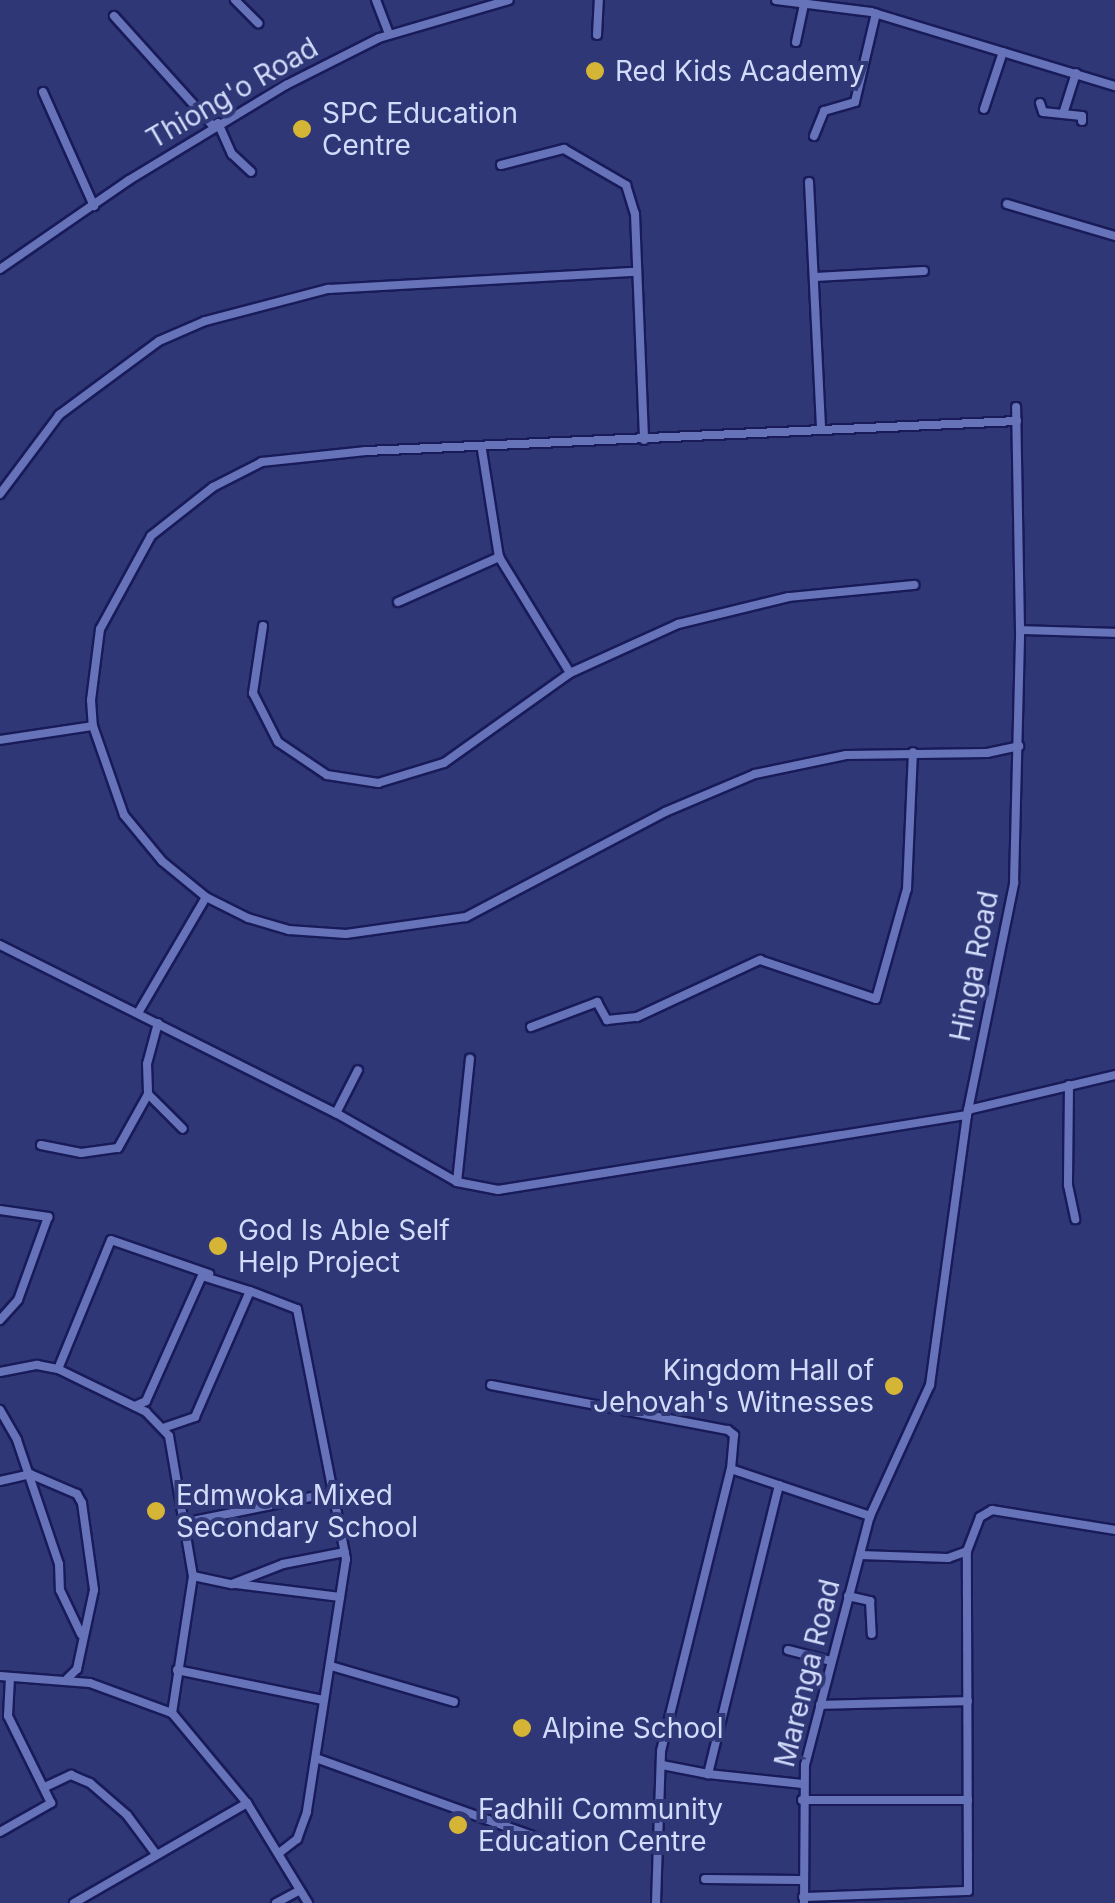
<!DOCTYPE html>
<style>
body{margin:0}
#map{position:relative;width:1115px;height:1903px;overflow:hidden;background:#2f3777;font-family:Inter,sans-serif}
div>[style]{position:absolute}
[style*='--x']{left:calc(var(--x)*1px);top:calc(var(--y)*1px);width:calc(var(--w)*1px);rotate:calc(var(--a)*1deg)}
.roads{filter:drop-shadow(2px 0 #191b59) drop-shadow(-2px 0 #191b59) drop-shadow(0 2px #191b59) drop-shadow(0 -2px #191b59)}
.street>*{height:8px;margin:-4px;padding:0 4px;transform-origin:4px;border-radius:4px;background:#6673b9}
.dots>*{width:28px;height:28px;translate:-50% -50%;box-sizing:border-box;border:5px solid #2f3777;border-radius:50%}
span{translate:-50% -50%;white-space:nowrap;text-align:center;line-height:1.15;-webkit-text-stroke:8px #2f3777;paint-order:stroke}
.poi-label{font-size:28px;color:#d3dbfa}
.left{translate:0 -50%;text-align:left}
.right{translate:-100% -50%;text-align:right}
.street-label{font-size:28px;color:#d3dbfa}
</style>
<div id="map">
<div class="roads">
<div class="street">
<div style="--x:235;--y:0;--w:33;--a:45"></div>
<div style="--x:376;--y:0;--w:36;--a:69"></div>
<div style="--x:776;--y:0;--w:96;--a:7.2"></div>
<div style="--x:871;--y:12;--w:255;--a:16.9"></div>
<div style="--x:114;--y:16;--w:148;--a:48"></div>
<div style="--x:597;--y:35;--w:35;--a:-87"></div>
<div style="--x:796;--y:42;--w:40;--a:-78"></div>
<div style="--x:43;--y:92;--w:125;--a:65.9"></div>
<div style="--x:1040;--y:103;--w:9;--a:72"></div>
<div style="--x:1043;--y:112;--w:39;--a:6"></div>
<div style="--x:1082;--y:116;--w:5;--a:90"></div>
<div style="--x:984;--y:109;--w:60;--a:-71.6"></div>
<div style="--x:1063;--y:114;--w:43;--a:-72.4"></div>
<div style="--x:218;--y:123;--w:34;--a:66"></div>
<div style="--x:232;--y:154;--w:26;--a:43"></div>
<div style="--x:814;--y:136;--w:27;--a:-68"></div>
<div style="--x:824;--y:111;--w:32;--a:-16"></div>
<div style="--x:855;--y:102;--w:91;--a:-76.7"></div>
<div style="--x:501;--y:165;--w:65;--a:-14.3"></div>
<div style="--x:564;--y:149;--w:72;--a:30.1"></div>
<div style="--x:626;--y:185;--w:30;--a:73"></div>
<div style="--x:635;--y:214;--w:226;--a:87.7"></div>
<div style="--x:809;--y:182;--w:245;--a:87.2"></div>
<div style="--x:1007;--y:204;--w:113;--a:16.5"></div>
<div style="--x:0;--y:269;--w:157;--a:-34.6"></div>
<div style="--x:129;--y:180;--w:184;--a:-31.2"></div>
<div style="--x:286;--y:85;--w:104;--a:-26.8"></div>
<div style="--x:379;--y:38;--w:135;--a:-16.3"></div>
<div style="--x:815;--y:277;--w:109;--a:-3.2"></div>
<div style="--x:1017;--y:421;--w:652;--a:177.36"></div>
<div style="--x:366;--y:451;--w:105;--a:174"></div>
<div style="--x:262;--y:462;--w:55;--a:153"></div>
<div style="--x:213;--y:487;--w:79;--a:141.7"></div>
<div style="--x:151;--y:536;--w:106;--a:118.7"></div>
<div style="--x:100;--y:629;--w:72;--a:97.2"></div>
<div style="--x:91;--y:700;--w:26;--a:86"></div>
<div style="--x:93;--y:726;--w:94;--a:70.8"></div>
<div style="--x:124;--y:815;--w:60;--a:50.4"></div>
<div style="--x:162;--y:861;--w:57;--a:39.3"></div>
<div style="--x:206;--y:897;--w:47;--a:26.6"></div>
<div style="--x:248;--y:918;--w:43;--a:16.3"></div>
<div style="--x:289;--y:930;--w:57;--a:4"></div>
<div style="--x:346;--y:934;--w:121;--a:-8.1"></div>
<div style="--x:466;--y:917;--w:225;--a:-27.8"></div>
<div style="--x:665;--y:812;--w:98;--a:-22.9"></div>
<div style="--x:755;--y:774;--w:93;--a:-11.8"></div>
<div style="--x:846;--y:755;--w:141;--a:-0.8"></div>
<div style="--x:987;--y:753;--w:33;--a:-12"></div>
<div style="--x:482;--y:450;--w:108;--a:81"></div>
<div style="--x:499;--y:557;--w:136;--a:58.5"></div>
<div style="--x:0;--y:494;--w:99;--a:-53.2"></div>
<div style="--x:59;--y:415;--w:124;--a:-36.5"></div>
<div style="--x:159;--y:341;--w:50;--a:-23.5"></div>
<div style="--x:205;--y:321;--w:127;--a:-14.6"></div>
<div style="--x:328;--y:289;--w:308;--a:-3.2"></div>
<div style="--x:398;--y:602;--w:111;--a:-24"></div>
<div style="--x:263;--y:626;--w:68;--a:98.5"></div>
<div style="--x:253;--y:693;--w:55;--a:63"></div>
<div style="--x:278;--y:742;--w:59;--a:34"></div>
<div style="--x:327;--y:775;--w:52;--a:8.9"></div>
<div style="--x:378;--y:783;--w:69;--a:-16.9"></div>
<div style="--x:444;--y:763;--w:155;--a:-35.5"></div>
<div style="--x:570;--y:673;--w:119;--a:-24.4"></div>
<div style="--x:678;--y:624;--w:114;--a:-13.7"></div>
<div style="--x:789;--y:597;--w:126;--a:-5.5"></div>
<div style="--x:1020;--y:630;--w:95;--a:1.8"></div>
<div style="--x:0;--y:740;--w:94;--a:-8.6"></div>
<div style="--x:0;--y:945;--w:376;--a:26.6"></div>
<div style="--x:336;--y:1113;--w:139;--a:29.7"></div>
<div style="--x:457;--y:1182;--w:42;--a:11"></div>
<div style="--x:498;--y:1190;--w:475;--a:-9.1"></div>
<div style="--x:138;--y:1013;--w:134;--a:-59.6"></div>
<div style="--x:158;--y:1023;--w:42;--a:105"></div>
<div style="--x:147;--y:1064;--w:30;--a:88"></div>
<div style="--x:148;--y:1094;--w:49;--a:45"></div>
<div style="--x:531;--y:1027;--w:71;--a:-20.7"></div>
<div style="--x:597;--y:1002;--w:21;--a:61"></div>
<div style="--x:607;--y:1020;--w:30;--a:-6"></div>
<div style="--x:637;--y:1017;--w:136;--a:-24.9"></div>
<div style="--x:760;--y:960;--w:122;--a:18.6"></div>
<div style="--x:876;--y:999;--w:114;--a:-74.3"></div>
<div style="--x:907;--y:889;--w:137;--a:-87.5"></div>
<div style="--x:1069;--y:1085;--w:100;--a:90.6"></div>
<div style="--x:1068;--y:1185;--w:35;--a:78"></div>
<div style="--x:968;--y:1110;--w:151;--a:-13.4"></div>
<div style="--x:336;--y:1113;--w:48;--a:-62.9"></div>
<div style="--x:41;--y:1145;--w:41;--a:11.3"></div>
<div style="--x:81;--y:1153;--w:37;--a:-8"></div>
<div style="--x:118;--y:1148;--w:62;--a:-60.9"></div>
<div style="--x:457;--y:1182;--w:124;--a:-84"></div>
<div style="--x:0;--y:1210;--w:49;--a:8.3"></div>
<div style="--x:48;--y:1217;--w:88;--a:109.9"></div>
<div style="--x:18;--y:1300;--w:27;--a:132"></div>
<div style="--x:58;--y:1369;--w:139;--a:-67.7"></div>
<div style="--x:111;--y:1240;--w:104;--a:19.1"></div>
<div style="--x:0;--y:1372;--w:38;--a:-11"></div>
<div style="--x:37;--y:1365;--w:21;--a:11"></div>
<div style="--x:58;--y:1369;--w:98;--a:26"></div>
<div style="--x:146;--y:1412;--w:33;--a:46"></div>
<div style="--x:169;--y:1436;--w:142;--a:80.3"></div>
<div style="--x:193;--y:1576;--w:139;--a:98.7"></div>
<div style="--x:491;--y:1385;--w:241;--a:10.8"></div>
<div style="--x:728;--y:1430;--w:8;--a:40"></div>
<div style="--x:734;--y:1435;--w:34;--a:95"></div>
<div style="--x:731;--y:1469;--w:147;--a:18.7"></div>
<div style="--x:135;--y:1406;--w:12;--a:-24"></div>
<div style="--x:146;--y:1401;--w:137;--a:-65.9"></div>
<div style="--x:202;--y:1276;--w:50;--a:17.4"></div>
<div style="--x:0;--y:1410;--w:34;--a:60"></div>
<div style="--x:17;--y:1440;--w:131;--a:71.3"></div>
<div style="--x:59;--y:1564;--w:26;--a:88"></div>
<div style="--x:60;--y:1590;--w:49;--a:64.5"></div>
<div style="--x:163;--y:1428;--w:34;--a:-19"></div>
<div style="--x:195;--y:1417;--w:137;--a:-66.4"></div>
<div style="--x:250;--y:1291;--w:50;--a:21"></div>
<div style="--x:297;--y:1309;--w:255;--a:78.9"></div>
<div style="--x:346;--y:1559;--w:256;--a:98.8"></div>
<div style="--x:307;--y:1812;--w:29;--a:110"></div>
<div style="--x:297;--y:1839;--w:23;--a:142"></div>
<div style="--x:0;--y:1481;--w:31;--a:-13"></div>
<div style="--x:30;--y:1474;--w:51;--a:23.1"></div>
<div style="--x:77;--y:1494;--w:10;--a:61"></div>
<div style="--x:82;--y:1503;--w:88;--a:82.1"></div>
<div style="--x:94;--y:1590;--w:81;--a:102.1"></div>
<div style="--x:77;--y:1669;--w:14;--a:135"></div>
<div style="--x:779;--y:1485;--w:298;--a:103.8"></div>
<div style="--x:708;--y:1774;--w:95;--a:6.1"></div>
<div style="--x:188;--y:1522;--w:150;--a:-11.5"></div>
<div style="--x:860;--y:1555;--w:88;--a:2"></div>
<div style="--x:948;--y:1558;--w:20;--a:-20"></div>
<div style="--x:967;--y:1551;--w:36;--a:-69"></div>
<div style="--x:980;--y:1517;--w:14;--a:-30"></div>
<div style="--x:992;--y:1510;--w:125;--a:9.2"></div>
<div style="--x:193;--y:1576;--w:40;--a:12"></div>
<div style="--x:232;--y:1584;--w:55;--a:-21.4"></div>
<div style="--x:283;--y:1564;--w:63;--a:-11"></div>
<div style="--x:236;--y:1584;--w:105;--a:7.1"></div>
<div style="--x:848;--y:1596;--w:23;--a:13"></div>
<div style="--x:870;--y:1601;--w:33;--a:87"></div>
<div style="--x:788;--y:1650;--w:44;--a:14.3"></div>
<div style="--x:331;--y:1666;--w:128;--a:16.3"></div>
<div style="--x:177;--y:1670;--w:149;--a:11.6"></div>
<div style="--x:0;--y:1676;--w:90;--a:4.4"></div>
<div style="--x:90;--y:1683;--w:87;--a:20.1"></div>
<div style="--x:172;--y:1713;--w:117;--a:50.2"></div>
<div style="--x:247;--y:1803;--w:117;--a:58.6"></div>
<div style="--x:820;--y:1705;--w:148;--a:-1.5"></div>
<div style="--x:316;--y:1758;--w:251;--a:19.8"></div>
<div style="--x:662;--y:1765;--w:47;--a:11.1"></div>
<div style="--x:45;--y:1787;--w:29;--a:-25"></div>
<div style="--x:71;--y:1775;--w:21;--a:23"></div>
<div style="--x:90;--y:1783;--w:49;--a:40.9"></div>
<div style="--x:127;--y:1815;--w:49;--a:53.4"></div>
<div style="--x:802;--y:1800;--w:166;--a:0"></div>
<div style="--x:0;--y:1832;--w:59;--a:-29.6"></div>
<div style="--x:51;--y:1803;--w:97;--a:-116.3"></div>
<div style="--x:8;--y:1716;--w:38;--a:-87"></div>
<div style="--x:705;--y:1879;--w:95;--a:0.6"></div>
<div style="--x:803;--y:1897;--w:165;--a:-2.1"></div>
<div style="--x:968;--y:1891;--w:340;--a:-90.2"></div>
<div style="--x:74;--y:1903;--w:200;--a:-30"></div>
<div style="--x:276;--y:1903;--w:27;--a:-28"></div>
<div style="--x:656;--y:1903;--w:152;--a:-88.1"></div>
<div style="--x:661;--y:1751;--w:291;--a:-76.1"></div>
<div style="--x:804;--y:1903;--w:138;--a:-89.6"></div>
<div style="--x:805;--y:1765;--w:257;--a:-75.4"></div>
<div style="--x:870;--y:1516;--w:144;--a:-65.4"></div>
<div style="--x:930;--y:1385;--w:273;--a:-82.2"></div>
<div style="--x:967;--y:1115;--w:237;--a:-78.5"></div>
<div style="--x:1014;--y:883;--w:253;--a:-88.6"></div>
<div style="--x:1020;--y:630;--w:223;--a:-91"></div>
</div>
</div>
<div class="dots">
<div style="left:595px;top:71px;background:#d5b535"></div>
<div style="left:302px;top:129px;background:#d5b535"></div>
<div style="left:218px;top:1246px;background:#d5b535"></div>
<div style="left:894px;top:1386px;background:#d5b535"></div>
<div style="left:156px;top:1511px;background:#d5b535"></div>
<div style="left:522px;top:1728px;background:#d5b535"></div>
<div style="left:458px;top:1825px;background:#d5b535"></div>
</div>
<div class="poi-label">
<span class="left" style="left:615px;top:71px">Red Kids Academy</span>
<span class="left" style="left:322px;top:129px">SPC Education<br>Centre</span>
<span class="left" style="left:238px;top:1246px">God Is Able Self<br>Help Project</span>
<span class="right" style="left:874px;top:1386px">Kingdom Hall of<br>Jehovah's Witnesses</span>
<span class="left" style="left:176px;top:1511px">Edmwoka Mixed<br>Secondary School</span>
<span class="left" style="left:542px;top:1728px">Alpine School</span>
<span class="left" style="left:478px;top:1825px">Fadhili Community<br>Education Centre</span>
</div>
<div class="street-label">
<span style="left:232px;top:93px;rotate:-30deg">Thiong'o Road</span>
<span style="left:974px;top:966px;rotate:-79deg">Hinga Road</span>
<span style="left:807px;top:1673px;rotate:-76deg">Marenga Road</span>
</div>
</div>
